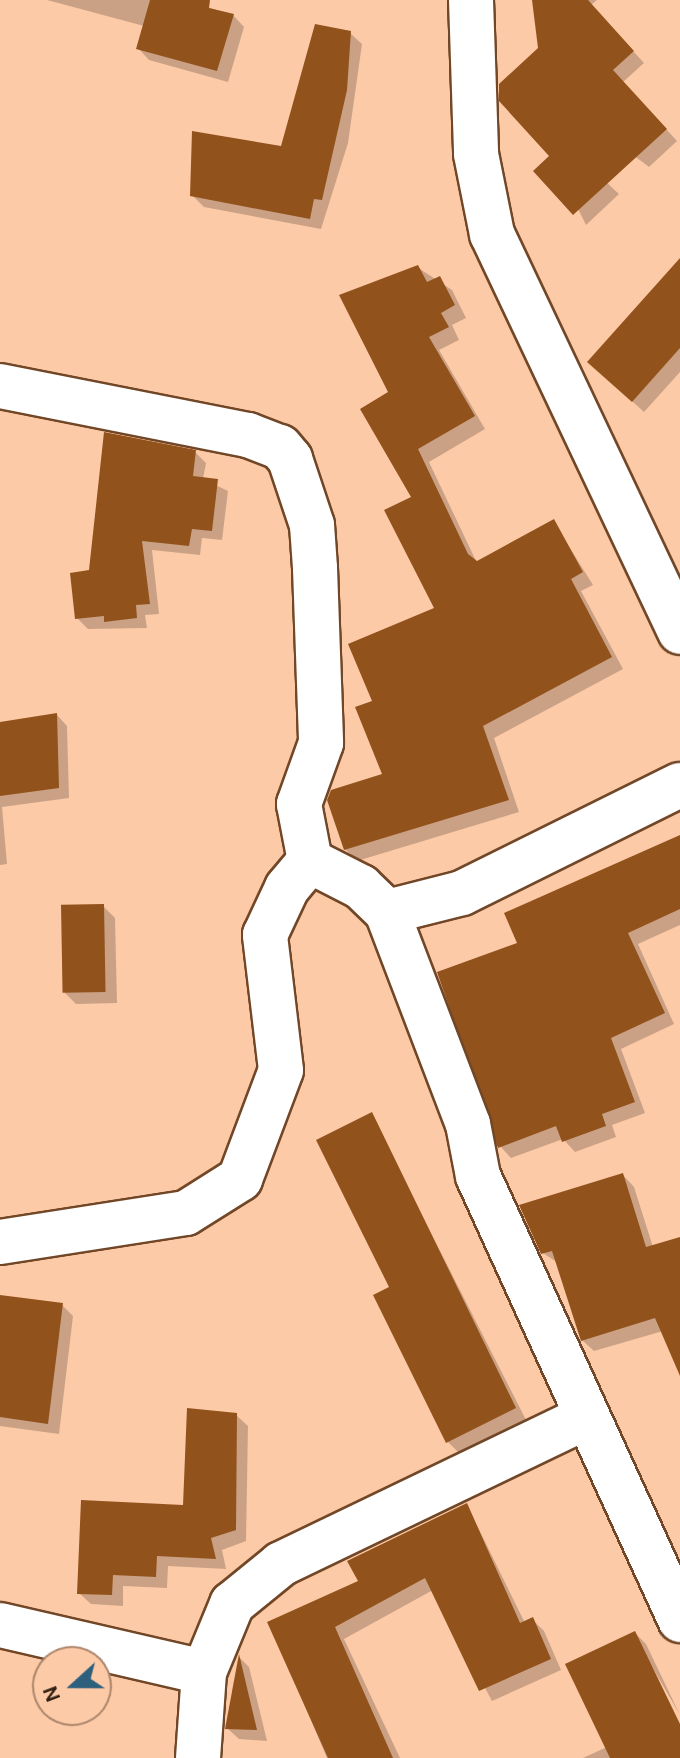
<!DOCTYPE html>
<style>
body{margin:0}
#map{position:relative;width:680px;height:1758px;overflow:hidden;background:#fdcaa7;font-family:Karla,sans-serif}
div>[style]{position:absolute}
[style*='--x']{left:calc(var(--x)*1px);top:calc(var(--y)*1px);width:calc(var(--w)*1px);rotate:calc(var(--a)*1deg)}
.shadow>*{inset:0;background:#0003}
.building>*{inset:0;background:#92521c;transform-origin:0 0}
.roads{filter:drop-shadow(2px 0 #714727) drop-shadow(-2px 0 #714727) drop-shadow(0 2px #714727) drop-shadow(0 -2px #714727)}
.minor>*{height:44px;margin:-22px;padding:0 22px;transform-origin:22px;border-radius:22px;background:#fff}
span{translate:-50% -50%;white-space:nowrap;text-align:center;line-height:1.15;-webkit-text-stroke:8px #fdcaa7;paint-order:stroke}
.north{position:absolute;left:32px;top:1646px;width:80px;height:80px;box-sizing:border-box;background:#fdcaa7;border:2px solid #ac866b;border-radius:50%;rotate:249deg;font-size:22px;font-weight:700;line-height:32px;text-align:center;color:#322012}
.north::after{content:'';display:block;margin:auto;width:28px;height:36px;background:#2d607d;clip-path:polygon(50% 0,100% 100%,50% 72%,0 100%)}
</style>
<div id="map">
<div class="shadow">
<div style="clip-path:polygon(47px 0,184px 0,233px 15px,244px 27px,228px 82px,149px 60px,138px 48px,144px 26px)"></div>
<div style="clip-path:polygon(534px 0,597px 0,591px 5px,644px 63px,623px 82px,677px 141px,649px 167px,612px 139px,589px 166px,619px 194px,586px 225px,552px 156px)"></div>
<div style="clip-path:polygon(350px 33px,362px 44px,348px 143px,321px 229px,204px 207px,192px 195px,282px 149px)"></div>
<div style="clip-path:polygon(680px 261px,680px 372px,644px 412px,601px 373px)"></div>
<div style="clip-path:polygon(417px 267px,452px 290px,466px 318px,452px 325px,459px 340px,439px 350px,485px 429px,429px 462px,477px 563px,553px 521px,593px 585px,581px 591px,623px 669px,494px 738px,519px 812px,357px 861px,345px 849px,385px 775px,374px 702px,437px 609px,391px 393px)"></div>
<div style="clip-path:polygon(195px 452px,206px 463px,203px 479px,228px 491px,222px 540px,202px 538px,200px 555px,152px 550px,159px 614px,145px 615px,147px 628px,88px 629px,77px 618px,91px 572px)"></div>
<div style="clip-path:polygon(57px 715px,67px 726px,69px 798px,2px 807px,7px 864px,0 865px,0 724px)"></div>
<div style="clip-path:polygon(680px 837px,680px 925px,638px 944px,674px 1024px,621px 1049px,645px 1113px,612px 1125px,616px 1137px,575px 1152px,563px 1139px,511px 1158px,500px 1146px,519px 944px)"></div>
<div style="clip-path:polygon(103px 906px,115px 918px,117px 1003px,76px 1004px,65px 993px)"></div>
<div style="clip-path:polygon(371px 1115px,526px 1420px,459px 1453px,448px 1442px,391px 1288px)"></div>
<div style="clip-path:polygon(623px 1175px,634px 1187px,653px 1247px,680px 1239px,680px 1371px,663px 1331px,594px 1351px,582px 1340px,558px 1263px,543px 1253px)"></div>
<div style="clip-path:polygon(0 1297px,62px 1305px,73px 1316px,59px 1434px,0 1426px)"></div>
<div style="clip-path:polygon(236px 1415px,248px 1426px,246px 1541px,222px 1550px,226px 1569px,168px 1566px,167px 1588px,123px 1586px,123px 1606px,91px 1604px,79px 1593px,185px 1507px)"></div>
<div style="clip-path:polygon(467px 1505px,525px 1623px,533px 1620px,544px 1631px,561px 1670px,492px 1701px,433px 1590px,344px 1639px,400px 1758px,327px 1758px,270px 1623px,361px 1582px)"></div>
<div style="clip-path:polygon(635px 1633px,646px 1644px,680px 1715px,639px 1644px,680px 1729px,680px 1758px,583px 1758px,607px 1747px)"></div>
<div style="clip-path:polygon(240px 1658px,249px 1667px,267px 1741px,239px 1739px,227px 1728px)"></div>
</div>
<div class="building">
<div style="clip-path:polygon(150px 0,210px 0,209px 8px,234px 14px,217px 71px,136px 49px)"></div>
<div style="clip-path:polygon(532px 0,588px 0,634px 51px,613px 70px,667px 129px,573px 215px,533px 171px,549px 156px,499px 101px,499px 84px,538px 48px)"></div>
<div style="clip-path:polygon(315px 24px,351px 31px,347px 90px,322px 200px,314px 199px,310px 219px,190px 196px,192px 131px,281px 146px)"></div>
<div style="clip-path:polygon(680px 258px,680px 348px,632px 402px,587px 362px)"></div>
<div style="clip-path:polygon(418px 265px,427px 282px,440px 276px,455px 305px,441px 313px,449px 327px,429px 337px,475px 416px,418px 449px,468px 554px,477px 561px,554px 519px,583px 572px,571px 579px,612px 657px,483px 726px,509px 800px,344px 850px,327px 800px,331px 790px,382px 774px,355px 707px,372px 701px,348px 644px,434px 608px,384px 510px,411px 497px,360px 409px,388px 392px,339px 295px)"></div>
<div style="clip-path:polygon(104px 432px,196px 450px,193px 476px,218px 479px,212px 531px,192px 529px,189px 546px,142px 541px,150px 604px,136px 605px,137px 618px,104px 622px,104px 616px,75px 619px,70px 573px,89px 570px)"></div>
<div style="clip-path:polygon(57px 713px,59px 788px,0 796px,0 722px)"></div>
<div style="clip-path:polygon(680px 835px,680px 909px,628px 933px,665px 1013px,611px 1038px,635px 1102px,602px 1114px,606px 1126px,562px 1142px,556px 1126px,498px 1148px,437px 972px,517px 943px,504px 913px)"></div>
<div style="left:104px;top:904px;width:88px;height:43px;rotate:89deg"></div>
<div style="clip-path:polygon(372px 1112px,516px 1408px,446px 1443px,373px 1295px,389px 1287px,316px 1140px)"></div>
<div style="clip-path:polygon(623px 1173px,646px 1247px,680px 1237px,680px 1376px,655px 1318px,581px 1341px,552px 1251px,541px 1254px,519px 1205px)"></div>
<div style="clip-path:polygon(0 1295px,63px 1303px,48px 1424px,0 1417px)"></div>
<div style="clip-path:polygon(187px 1408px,237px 1413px,236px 1530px,211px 1538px,216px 1559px,157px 1556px,156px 1577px,113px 1575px,112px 1595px,77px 1594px,81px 1500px,183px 1505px)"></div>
<div style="clip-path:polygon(467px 1503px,520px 1623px,533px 1617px,551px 1659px,479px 1691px,425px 1578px,335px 1627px,393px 1758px,328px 1758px,267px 1622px,358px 1581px,347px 1561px)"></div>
<div style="clip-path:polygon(635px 1631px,680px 1724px,680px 1758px,610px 1758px,565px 1664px)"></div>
<div style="clip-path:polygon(239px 1654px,257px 1730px,225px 1729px)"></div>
</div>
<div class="roads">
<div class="minor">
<div style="--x:471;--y:0;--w:154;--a:88.1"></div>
<div style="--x:476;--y:154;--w:82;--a:78.7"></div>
<div style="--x:492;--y:234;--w:440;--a:64.7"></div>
<div style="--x:0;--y:386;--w:253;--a:11.2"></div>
<div style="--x:248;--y:435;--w:34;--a:21"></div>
<div style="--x:280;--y:447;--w:16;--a:50"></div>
<div style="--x:290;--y:459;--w:70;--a:71.6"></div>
<div style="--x:312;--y:525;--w:43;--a:86"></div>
<div style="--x:315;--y:568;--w:175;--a:88"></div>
<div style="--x:321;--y:743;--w:65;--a:109.8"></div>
<div style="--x:299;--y:804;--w:58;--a:79.1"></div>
<div style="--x:310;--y:861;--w:57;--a:27"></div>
<div style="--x:361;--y:887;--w:36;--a:44"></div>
<div style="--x:387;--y:912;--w:227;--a:69.1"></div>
<div style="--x:468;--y:1124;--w:53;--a:79.1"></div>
<div style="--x:478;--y:1176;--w:488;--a:65.5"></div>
<div style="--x:387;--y:912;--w:77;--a:-14.2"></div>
<div style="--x:462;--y:893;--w:243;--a:-26.4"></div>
<div style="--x:0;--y:1242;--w:188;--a:-8.9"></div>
<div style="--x:186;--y:1213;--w:64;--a:-32.2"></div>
<div style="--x:240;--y:1179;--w:116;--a:-69.4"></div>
<div style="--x:281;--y:1070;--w:136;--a:-96.8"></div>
<div style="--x:265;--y:935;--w:52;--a:-64.9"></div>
<div style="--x:287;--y:888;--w:35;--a:-50"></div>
<div style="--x:0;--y:1625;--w:209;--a:13"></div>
<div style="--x:198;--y:1758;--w:86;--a:-86"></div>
<div style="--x:204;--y:1672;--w:74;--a:-67.6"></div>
<div style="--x:232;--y:1604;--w:63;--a:-39.2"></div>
<div style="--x:281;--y:1564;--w:336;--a:-25.7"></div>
</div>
</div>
<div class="north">N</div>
</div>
